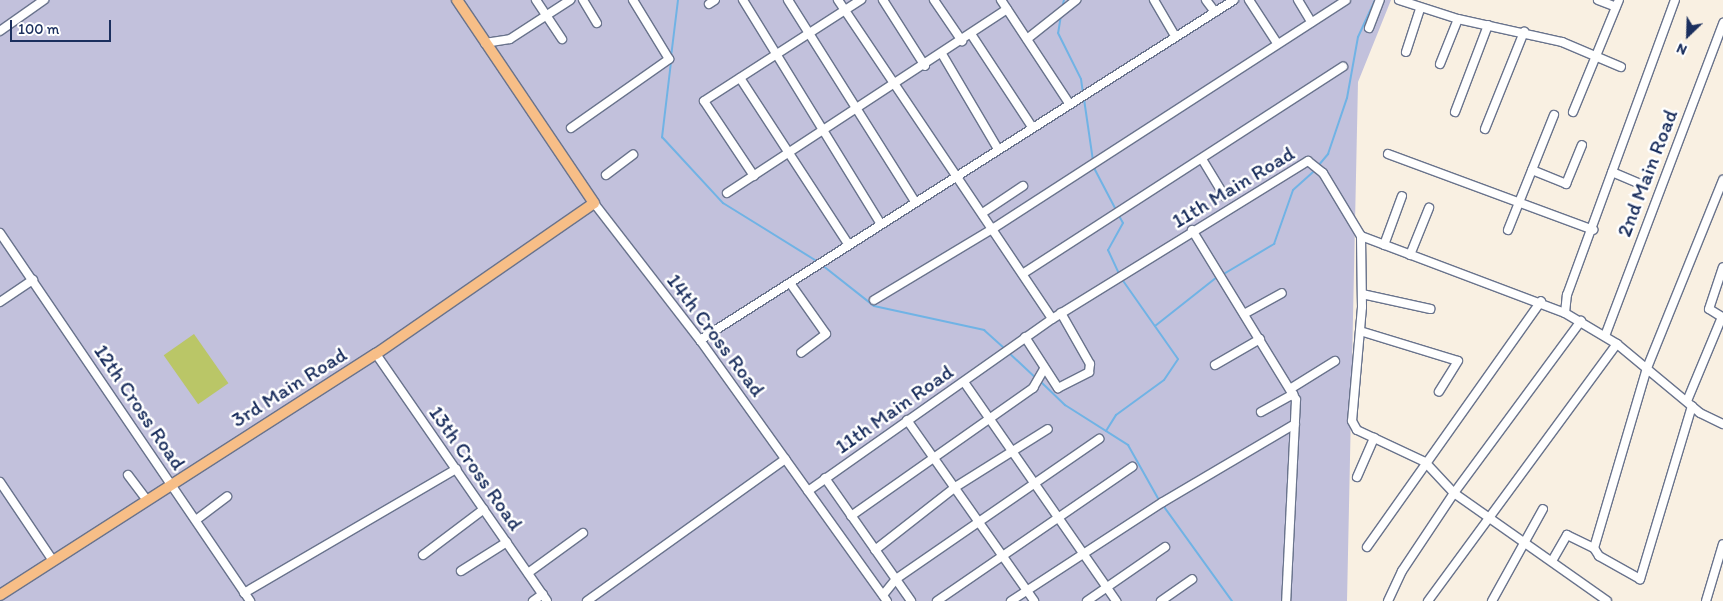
<!DOCTYPE html>
<style>
body{margin:0}
#map{position:relative;width:1723px;height:601px;overflow:hidden;background:#f9f0e2;font-family:Itim,sans-serif}
div>[style]{position:absolute}
[style*='--x']{left:calc(var(--x)*1px);top:calc(var(--y)*1px);width:calc(var(--w)*1px);rotate:calc(var(--a)*1deg)}
.industrial>*{inset:0;background:#c2c1dc}
.green>*{inset:0;background:#bac667;transform-origin:0 0}
.stream>*{height:2px;margin:-1px;padding:0 1px;transform-origin:1px;border-radius:1px;background:#70b3e5}
.roads{filter:drop-shadow(1px 0 #69738c) drop-shadow(-1px 0 #69738c) drop-shadow(0 1px #69738c) drop-shadow(0 -1px #69738c)}
.minor>*{height:8px;margin:-4px;padding:0 4px;transform-origin:4px;border-radius:4px;background:#fff}
.major>*{height:10px;margin:-5px;padding:0 5px;transform-origin:5px;border-radius:5px;background:#f7be87}
span{translate:-50% -50%;white-space:nowrap;text-align:center;line-height:1.15;-webkit-text-stroke:5px #fff;paint-order:stroke}
.street-label{font-size:21px;color:#1b2f5e}
.north{position:absolute;left:1663px;top:10px;width:50px;height:50px;-webkit-text-stroke:4px #fff;paint-order:stroke;rotate:204deg;font-size:14px;font-weight:700;line-height:20px;text-align:center;color:#1b2f5e}
.north::after{content:'';display:block;margin:auto;width:18px;height:22px;background:#1b2f5e;clip-path:polygon(50% 0,100% 100%,50% 72%,0 100%)}
.scale{position:absolute;left:10px;top:20px;width:101px;height:22px;box-sizing:border-box;border:2px solid #1b2f5e;border-top:0;padding-left:6px;font-size:15px;line-height:18px;white-space:nowrap;color:#1b2f5e;-webkit-text-stroke:4px #fff;paint-order:stroke}
</style>
<div id="map">
<div class="industrial">
<div style="clip-path:polygon(0 0,1391px 0,1358px 82px,1347px 601px,0 601px)"></div>
</div>
<div class="green">
<div style="left:194px;top:334px;width:60px;height:37px;rotate:55deg"></div>
</div>
<div class="stream">
<div style="--x:1062;--y:8;--w:8;--a:-76"></div>
<div style="--x:1061;--y:15;--w:18;--a:99"></div>
<div style="--x:1058;--y:33;--w:51;--a:63.4"></div>
<div style="--x:1081;--y:79;--w:15;--a:82"></div>
<div style="--x:671;--y:57;--w:57;--a:-83"></div>
<div style="--x:671;--y:62;--w:76;--a:96.8"></div>
<div style="--x:662;--y:137;--w:90;--a:47.3"></div>
<div style="--x:723;--y:203;--w:112;--a:31.8"></div>
<div style="--x:1084;--y:99;--w:63;--a:81.7"></div>
<div style="--x:1093;--y:166;--w:50;--a:62.4"></div>
<div style="--x:1318;--y:166;--w:16;--a:-50"></div>
<div style="--x:1328;--y:154;--w:59;--a:-71.3"></div>
<div style="--x:1347;--y:98;--w:62;--a:-79.8"></div>
<div style="--x:1358;--y:37;--w:41;--a:-65.3"></div>
<div style="--x:1118;--y:214;--w:10;--a:61"></div>
<div style="--x:1123;--y:223;--w:31;--a:119"></div>
<div style="--x:1108;--y:250;--w:26;--a:65"></div>
<div style="--x:822;--y:265;--w:66;--a:38.3"></div>
<div style="--x:874;--y:306;--w:113;--a:12.3"></div>
<div style="--x:984;--y:330;--w:28;--a:42"></div>
<div style="--x:1222;--y:275;--w:61;--a:-30.8"></div>
<div style="--x:1274;--y:244;--w:57;--a:-70.6"></div>
<div style="--x:1293;--y:190;--w:30;--a:-42"></div>
<div style="--x:1155;--y:326;--w:79;--a:-38.3"></div>
<div style="--x:1008;--y:352;--w:38;--a:43"></div>
<div style="--x:1040;--y:381;--w:35;--a:44"></div>
<div style="--x:1065;--y:405;--w:75;--a:32.4"></div>
<div style="--x:1128;--y:445;--w:63;--a:60.6"></div>
<div style="--x:1106;--y:431;--w:19;--a:-58"></div>
<div style="--x:1116;--y:415;--w:59;--a:-36.1"></div>
<div style="--x:1164;--y:380;--w:25;--a:-56"></div>
<div style="--x:1178;--y:359;--w:99;--a:-125.1"></div>
<div style="--x:1162;--y:504;--w:120;--a:54.2"></div>
</div>
<div class="roads">
<div class="minor">
<div style="--x:536;--y:0;--w:47;--a:56.3"></div>
<div style="--x:583;--y:0;--w:27;--a:59"></div>
<div style="--x:743;--y:0;--w:263;--a:58.4"></div>
<div style="--x:788;--y:0;--w:239;--a:57.8"></div>
<div style="--x:838;--y:0;--w:384;--a:56.1"></div>
<div style="--x:883;--y:0;--w:78;--a:57.5"></div>
<div style="--x:934;--y:0;--w:50;--a:55.7"></div>
<div style="--x:1001;--y:0;--w:123;--a:56.6"></div>
<div style="--x:1154;--y:0;--w:42;--a:59.7"></div>
<div style="--x:1206;--y:0;--w:15;--a:53"></div>
<div style="--x:1249;--y:0;--w:51;--a:56.9"></div>
<div style="--x:1298;--y:0;--w:26;--a:59"></div>
<div style="--x:1399;--y:0;--w:62;--a:17.9"></div>
<div style="--x:1458;--y:19;--w:107;--a:12.5"></div>
<div style="--x:1562;--y:42;--w:64;--a:23"></div>
<div style="--x:1598;--y:0;--w:19;--a:21"></div>
<div style="--x:709;--y:4;--w:7;--a:-34"></div>
<div style="--x:1369;--y:28;--w:30;--a:-69"></div>
<div style="--x:0;--y:31;--w:54;--a:-35.2"></div>
<div style="--x:971;--y:34;--w:111;--a:56.7"></div>
<div style="--x:1027;--y:39;--w:63;--a:-38.5"></div>
<div style="--x:485;--y:43;--w:25;--a:-9"></div>
<div style="--x:510;--y:39;--w:72;--a:-33"></div>
<div style="--x:1406;--y:52;--w:45;--a:-72"></div>
<div style="--x:942;--y:54;--w:110;--a:59.5"></div>
<div style="--x:1440;--y:64;--w:48;--a:-68.2"></div>
<div style="--x:740;--y:78;--w:199;--a:56.9"></div>
<div style="--x:1455;--y:112;--w:93;--a:-69.2"></div>
<div style="--x:1573;--y:112;--w:121;--a:-67.7"></div>
<div style="--x:571;--y:128;--w:120;--a:-35.1"></div>
<div style="--x:669;--y:59;--w:69;--a:-121.4"></div>
<div style="--x:1485;--y:129;--w:105;--a:-68.1"></div>
<div style="--x:1388;--y:154;--w:219;--a:20.3"></div>
<div style="--x:1202;--y:159;--w:44;--a:58.8"></div>
<div style="--x:1532;--y:170;--w:37;--a:22"></div>
<div style="--x:1566;--y:184;--w:42;--a:-67.7"></div>
<div style="--x:1612;--y:172;--w:34;--a:23"></div>
<div style="--x:606;--y:175;--w:34;--a:-37"></div>
<div style="--x:754;--y:176;--w:90;--a:-123.7"></div>
<div style="--x:704;--y:101;--w:187;--a:-32.8"></div>
<div style="--x:727;--y:193;--w:335;--a:-33.3"></div>
<div style="--x:594;--y:203;--w:173;--a:52.3"></div>
<div style="--x:700;--y:340;--w:321;--a:54.4"></div>
<div style="--x:984;--y:212;--w:47;--a:-33.7"></div>
<div style="--x:1192;--y:230;--w:199;--a:58.5"></div>
<div style="--x:1296;--y:400;--w:201;--a:92.8"></div>
<div style="--x:1508;--y:230;--w:124;--a:-68.2"></div>
<div style="--x:0;--y:233;--w:445;--a:55.8"></div>
<div style="--x:1361;--y:236;--w:71;--a:89.2"></div>
<div style="--x:1362;--y:307;--w:114;--a:95"></div>
<div style="--x:1352;--y:421;--w:10;--a:61"></div>
<div style="--x:1357;--y:430;--w:75;--a:25.2"></div>
<div style="--x:1425;--y:462;--w:42;--a:46.9"></div>
<div style="--x:1454;--y:493;--w:187;--a:35.2"></div>
<div style="--x:1384;--y:245;--w:52;--a:-69.8"></div>
<div style="--x:1410;--y:255;--w:51;--a:-68"></div>
<div style="--x:1024;--y:273;--w:380;--a:-32.9"></div>
<div style="--x:790;--y:283;--w:62;--a:54.8"></div>
<div style="--x:826;--y:334;--w:31;--a:143"></div>
<div style="--x:1362;--y:294;--w:70;--a:12.4"></div>
<div style="--x:874;--y:300;--w:140;--a:-31"></div>
<div style="--x:994;--y:228;--w:419;--a:-32.9"></div>
<div style="--x:0;--y:302;--w:40;--a:-34"></div>
<div style="--x:1565;--y:313;--w:18;--a:-84"></div>
<div style="--x:1567;--y:295;--w:314;--a:-69.9"></div>
<div style="--x:1244;--y:314;--w:43;--a:-28.9"></div>
<div style="--x:1360;--y:331;--w:102;--a:17"></div>
<div style="--x:1458;--y:361;--w:36;--a:122"></div>
<div style="--x:1605;--y:336;--w:335;--a:-69.3"></div>
<div style="--x:1025;--y:337;--w:61;--a:57.1"></div>
<div style="--x:1058;--y:388;--w:35;--a:-27"></div>
<div style="--x:1089;--y:372;--w:8;--a:-83"></div>
<div style="--x:1090;--y:364;--w:59;--a:-119.6"></div>
<div style="--x:700;--y:340;--w:633;--a:-32.49"></div>
<div style="--x:376;--y:354;--w:300;--a:55.3"></div>
<div style="--x:1215;--y:365;--w:52;--a:-30"></div>
<div style="--x:964;--y:382;--w:267;--a:55.2"></div>
<div style="--x:1290;--y:389;--w:53;--a:-31.9"></div>
<div style="--x:1687;--y:401;--w:91;--a:-67.4"></div>
<div style="--x:1722;--y:317;--w:15;--a:-148"></div>
<div style="--x:1709;--y:309;--w:44;--a:-71.6"></div>
<div style="--x:1692;--y:406;--w:181;--a:106.7"></div>
<div style="--x:1640;--y:579;--w:47;--a:-150.7"></div>
<div style="--x:1599;--y:556;--w:9;--a:-122"></div>
<div style="--x:1594;--y:548;--w:188;--a:-73.6"></div>
<div style="--x:1647;--y:368;--w:203;--a:-68"></div>
<div style="--x:1261;--y:412;--w:37;--a:-29"></div>
<div style="--x:907;--y:420;--w:221;--a:54.9"></div>
<div style="--x:128;--y:475;--w:31;--a:53"></div>
<div style="--x:1357;--y:477;--w:43;--a:-66.4"></div>
<div style="--x:825;--y:478;--w:150;--a:55"></div>
<div style="--x:0;--y:482;--w:95;--a:56.1"></div>
<div style="--x:808;--y:491;--w:299;--a:-35.2"></div>
<div style="--x:1052;--y:319;--w:301;--a:-31.7"></div>
<div style="--x:1308;--y:161;--w:19;--a:39"></div>
<div style="--x:1323;--y:173;--w:74;--a:58.9"></div>
<div style="--x:1361;--y:236;--w:218;--a:20.7"></div>
<div style="--x:1565;--y:313;--w:61;--a:30.8"></div>
<div style="--x:1617;--y:344;--w:108;--a:39.7"></div>
<div style="--x:1700;--y:413;--w:25;--a:26"></div>
<div style="--x:851;--y:516;--w:223;--a:-35.1"></div>
<div style="--x:1033;--y:388;--w:22;--a:-60"></div>
<div style="--x:196;--y:520;--w:39;--a:-37"></div>
<div style="--x:1367;--y:547;--w:301;--a:-54.7"></div>
<div style="--x:875;--y:550;--w:104;--a:-38"></div>
<div style="--x:957;--y:486;--w:107;--a:-32.1"></div>
<div style="--x:423;--y:555;--w:76;--a:-37"></div>
<div style="--x:1552;--y:561;--w:30;--a:-60"></div>
<div style="--x:1567;--y:535;--w:30;--a:26"></div>
<div style="--x:461;--y:571;--w:54;--a:-32.2"></div>
<div style="--x:528;--y:573;--w:68;--a:-36"></div>
<div style="--x:244;--y:593;--w:246;--a:-30.3"></div>
<div style="--x:883;--y:595;--w:21;--a:-51"></div>
<div style="--x:896;--y:579;--w:247;--a:-34.6"></div>
<div style="--x:533;--y:601;--w:12;--a:-35"></div>
<div style="--x:587;--y:601;--w:244;--a:-35.6"></div>
<div style="--x:937;--y:601;--w:237;--a:-34.5"></div>
<div style="--x:1011;--y:601;--w:181;--a:-33.1"></div>
<div style="--x:1163;--y:502;--w:153;--a:-30.6"></div>
<div style="--x:1087;--y:601;--w:95;--a:-34.7"></div>
<div style="--x:1161;--y:601;--w:38;--a:-35"></div>
<div style="--x:1388;--y:601;--w:33;--a:-65"></div>
<div style="--x:1402;--y:571;--w:94;--a:-56.3"></div>
<div style="--x:1454;--y:493;--w:214;--a:-53.6"></div>
<div style="--x:1428;--y:601;--w:319;--a:-53.7"></div>
<div style="--x:1492;--y:601;--w:105;--a:-61"></div>
<div style="--x:1706;--y:601;--w:59;--a:-73.4"></div>
</div>
<div class="major">
<div style="--x:0;--y:595;--w:447;--a:-32.7"></div>
<div style="--x:376;--y:354;--w:265;--a:-34.7"></div>
<div style="--x:594;--y:203;--w:245;--a:-124"></div>
</div>
</div>
<div class="street-label">
<span style="left:1647px;top:173px;rotate:-69deg">2nd Main Road</span>
<span style="left:1233px;top:187px;rotate:-31deg">11th Main Road</span>
<span style="left:716px;top:335px;rotate:53deg">14th Cross Road</span>
<span style="left:289px;top:387px;rotate:-32deg">3rd Main Road</span>
<span style="left:140px;top:407px;rotate:56deg">12th Cross Road</span>
<span style="left:894px;top:409px;rotate:-35deg">11th Main Road</span>
<span style="left:476px;top:468px;rotate:55deg">13th Cross Road</span>
</div>
<div class="north">N</div>
<div class="scale">100 m</div>
</div>
